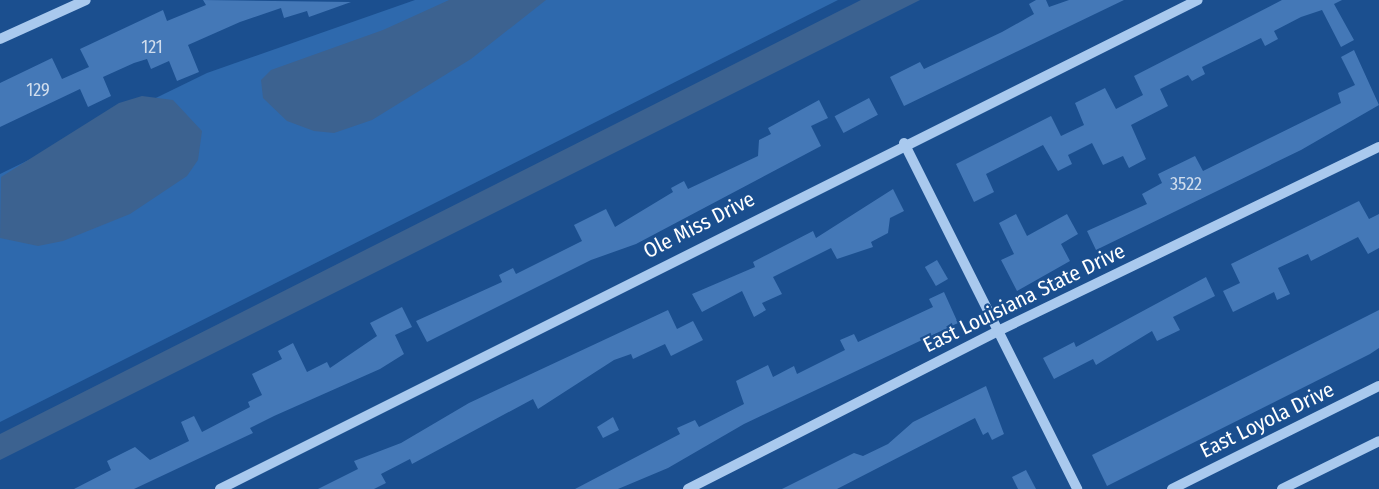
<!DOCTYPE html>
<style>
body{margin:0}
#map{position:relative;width:1379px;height:489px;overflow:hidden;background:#1b4f8f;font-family:"Fira Sans Condensed",sans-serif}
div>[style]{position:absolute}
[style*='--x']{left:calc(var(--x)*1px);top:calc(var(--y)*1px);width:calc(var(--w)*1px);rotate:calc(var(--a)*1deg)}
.green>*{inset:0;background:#2e69ad}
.water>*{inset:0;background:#3c6290}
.building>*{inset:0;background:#4478b7;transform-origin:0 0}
.minor>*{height:10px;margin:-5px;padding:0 5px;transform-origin:5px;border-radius:5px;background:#a9c9ee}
span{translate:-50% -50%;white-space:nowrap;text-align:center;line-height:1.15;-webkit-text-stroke:4.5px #1b4f8f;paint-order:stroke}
.number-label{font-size:18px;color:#d0dded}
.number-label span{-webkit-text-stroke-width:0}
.street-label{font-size:21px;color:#fff}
</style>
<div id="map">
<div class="green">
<div style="clip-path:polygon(415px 0,838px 0,0 422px,0 174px,207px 73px)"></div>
</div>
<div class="water">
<div style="clip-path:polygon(449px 0,546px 0,471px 59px,372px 120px,334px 133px,314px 131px,287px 121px,263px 98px,261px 80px,271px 70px,383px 30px)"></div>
<div style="clip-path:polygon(861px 0,920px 0,0 460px,0 434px)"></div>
<div style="clip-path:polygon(142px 96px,173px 100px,202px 131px,198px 160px,187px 176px,130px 214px,63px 241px,38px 246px,0 238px,1px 177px,119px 103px)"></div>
</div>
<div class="building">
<div style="clip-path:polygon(203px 0,351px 2px,309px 17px,307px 11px,284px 18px,281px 8px,240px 22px,188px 45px,199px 72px,177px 81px,169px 61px,151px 69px,147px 59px,134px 63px,103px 77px,111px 96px,88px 107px,80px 89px,0 127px,0 83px,52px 58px,62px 79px,89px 67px,80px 49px,163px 10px,167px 21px,206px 5px)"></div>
<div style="clip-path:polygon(1036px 0,1046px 0,1049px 7px,1069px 0,1124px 0,904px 106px,890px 77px,920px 62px,924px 69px,1002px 32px,1034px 14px,1029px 4px)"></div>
<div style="clip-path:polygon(1282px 0,1342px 0,1334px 4px,1354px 40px,1341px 47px,1322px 10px,1301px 17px,1274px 31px,1278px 39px,1265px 46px,1261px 38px,1202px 67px,1205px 74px,1192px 81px,1188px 75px,1160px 89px,1168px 106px,1131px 125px,1146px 159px,1129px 168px,1123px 156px,1103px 165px,1092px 143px,1068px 155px,1072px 164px,1058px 171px,1043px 145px,986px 174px,994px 192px,974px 202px,956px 164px,1051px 116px,1061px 136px,1084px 125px,1075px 103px,1105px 88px,1116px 109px,1143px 95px,1134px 76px)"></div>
<div style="clip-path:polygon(1354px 50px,1379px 105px,1301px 150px,1096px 250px,1087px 231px,1147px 204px,1142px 194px,1162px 183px,1158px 174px,1195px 156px,1203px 171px,1341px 103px,1338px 93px,1355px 85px,1341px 57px)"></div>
<div style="left:869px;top:98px;width:19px;height:39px;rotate:62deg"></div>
<div style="clip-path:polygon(819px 100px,828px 118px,811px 126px,821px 146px,636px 244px,591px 260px,427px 342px,416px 321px,502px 282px,499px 275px,513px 268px,516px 274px,582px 241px,574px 225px,606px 209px,615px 227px,673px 192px,671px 188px,684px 181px,688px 189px,758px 156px,759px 140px,771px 134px,768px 128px)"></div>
<div style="clip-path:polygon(893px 189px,904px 211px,890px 218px,888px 233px,871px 242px,873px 247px,837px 259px,831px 248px,773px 277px,782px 294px,762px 303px,766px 310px,754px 317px,742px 291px,702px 312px,692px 294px,755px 267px,753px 262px,813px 231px,816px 238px)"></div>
<div style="clip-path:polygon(1359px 201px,1369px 219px,1379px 214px,1379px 248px,1368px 254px,1358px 237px,1311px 261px,1308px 254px,1278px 268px,1290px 294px,1277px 300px,1274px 292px,1233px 312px,1223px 291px,1240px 283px,1231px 264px)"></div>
<div style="clip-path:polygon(1016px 214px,1027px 236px,1067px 214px,1078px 234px,1061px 244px,1070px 261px,1017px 291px,1001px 260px,1014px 254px,999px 223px)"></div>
<div style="left:937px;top:260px;width:22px;height:14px;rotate:60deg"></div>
<div style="clip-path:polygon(1206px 277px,1215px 296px,1173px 317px,1180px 330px,1157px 341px,1152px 331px,1096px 365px,1093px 359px,1054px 379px,1043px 358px,1074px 342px,1076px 347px)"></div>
<div style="clip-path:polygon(944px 292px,958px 323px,744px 424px,668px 468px,618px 489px,575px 489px,680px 434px,677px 428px,695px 420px,699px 427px,744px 404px,736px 381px,768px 365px,773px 377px,794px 366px,797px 374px,845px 350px,840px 340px,854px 334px,858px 342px,933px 307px,929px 299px)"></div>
<div style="clip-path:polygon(402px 307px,412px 327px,395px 335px,404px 354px,380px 369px,274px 416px,250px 428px,253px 433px,134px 489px,74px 489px,111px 470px,107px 461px,135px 447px,150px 460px,189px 441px,181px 422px,194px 416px,202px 432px,250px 407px,248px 402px,262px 395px,252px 374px,282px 359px,278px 351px,293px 343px,307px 372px,327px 362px,330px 368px,377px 336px,370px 323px)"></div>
<div style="clip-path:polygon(668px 310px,677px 329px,693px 321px,703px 340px,671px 356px,665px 344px,633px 359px,631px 354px,614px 360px,538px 409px,533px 399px,412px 464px,410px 459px,381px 474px,386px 483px,374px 489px,318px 489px,358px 469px,354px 461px,401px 443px,469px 403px)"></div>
<div style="clip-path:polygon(1379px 310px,1379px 348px,1370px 354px,1107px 486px,1092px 455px)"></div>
<div style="clip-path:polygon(986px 386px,1004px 434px,992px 440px,988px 432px,983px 435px,975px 418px,837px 489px,782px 489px,854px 453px,863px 456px,888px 444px,913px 422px)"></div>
<div style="clip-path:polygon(613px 417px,619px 430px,603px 438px,597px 427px)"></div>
<div style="clip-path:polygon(1026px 470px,1036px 489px,1018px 489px,1012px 477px)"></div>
</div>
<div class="minor">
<div style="--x:0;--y:39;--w:94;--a:-24.4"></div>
<div style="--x:904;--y:143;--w:387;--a:63.4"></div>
<div style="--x:220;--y:489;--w:1093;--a:-26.57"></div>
<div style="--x:688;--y:489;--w:348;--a:-27"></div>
<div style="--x:998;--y:331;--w:423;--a:-25.8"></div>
<div style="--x:1172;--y:489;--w:231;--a:-26.5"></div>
<div style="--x:1282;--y:489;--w:108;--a:-26.3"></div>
</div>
<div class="number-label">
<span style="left:152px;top:47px">121</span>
<span style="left:38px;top:90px">129</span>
<span style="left:1186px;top:184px">3522</span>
</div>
<div class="street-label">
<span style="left:699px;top:225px;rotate:-27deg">Ole Miss Drive</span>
<span style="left:1024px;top:298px;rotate:-26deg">East Louisiana State Drive</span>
<span style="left:1267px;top:420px;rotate:-26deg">East Loyola Drive</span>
</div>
</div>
